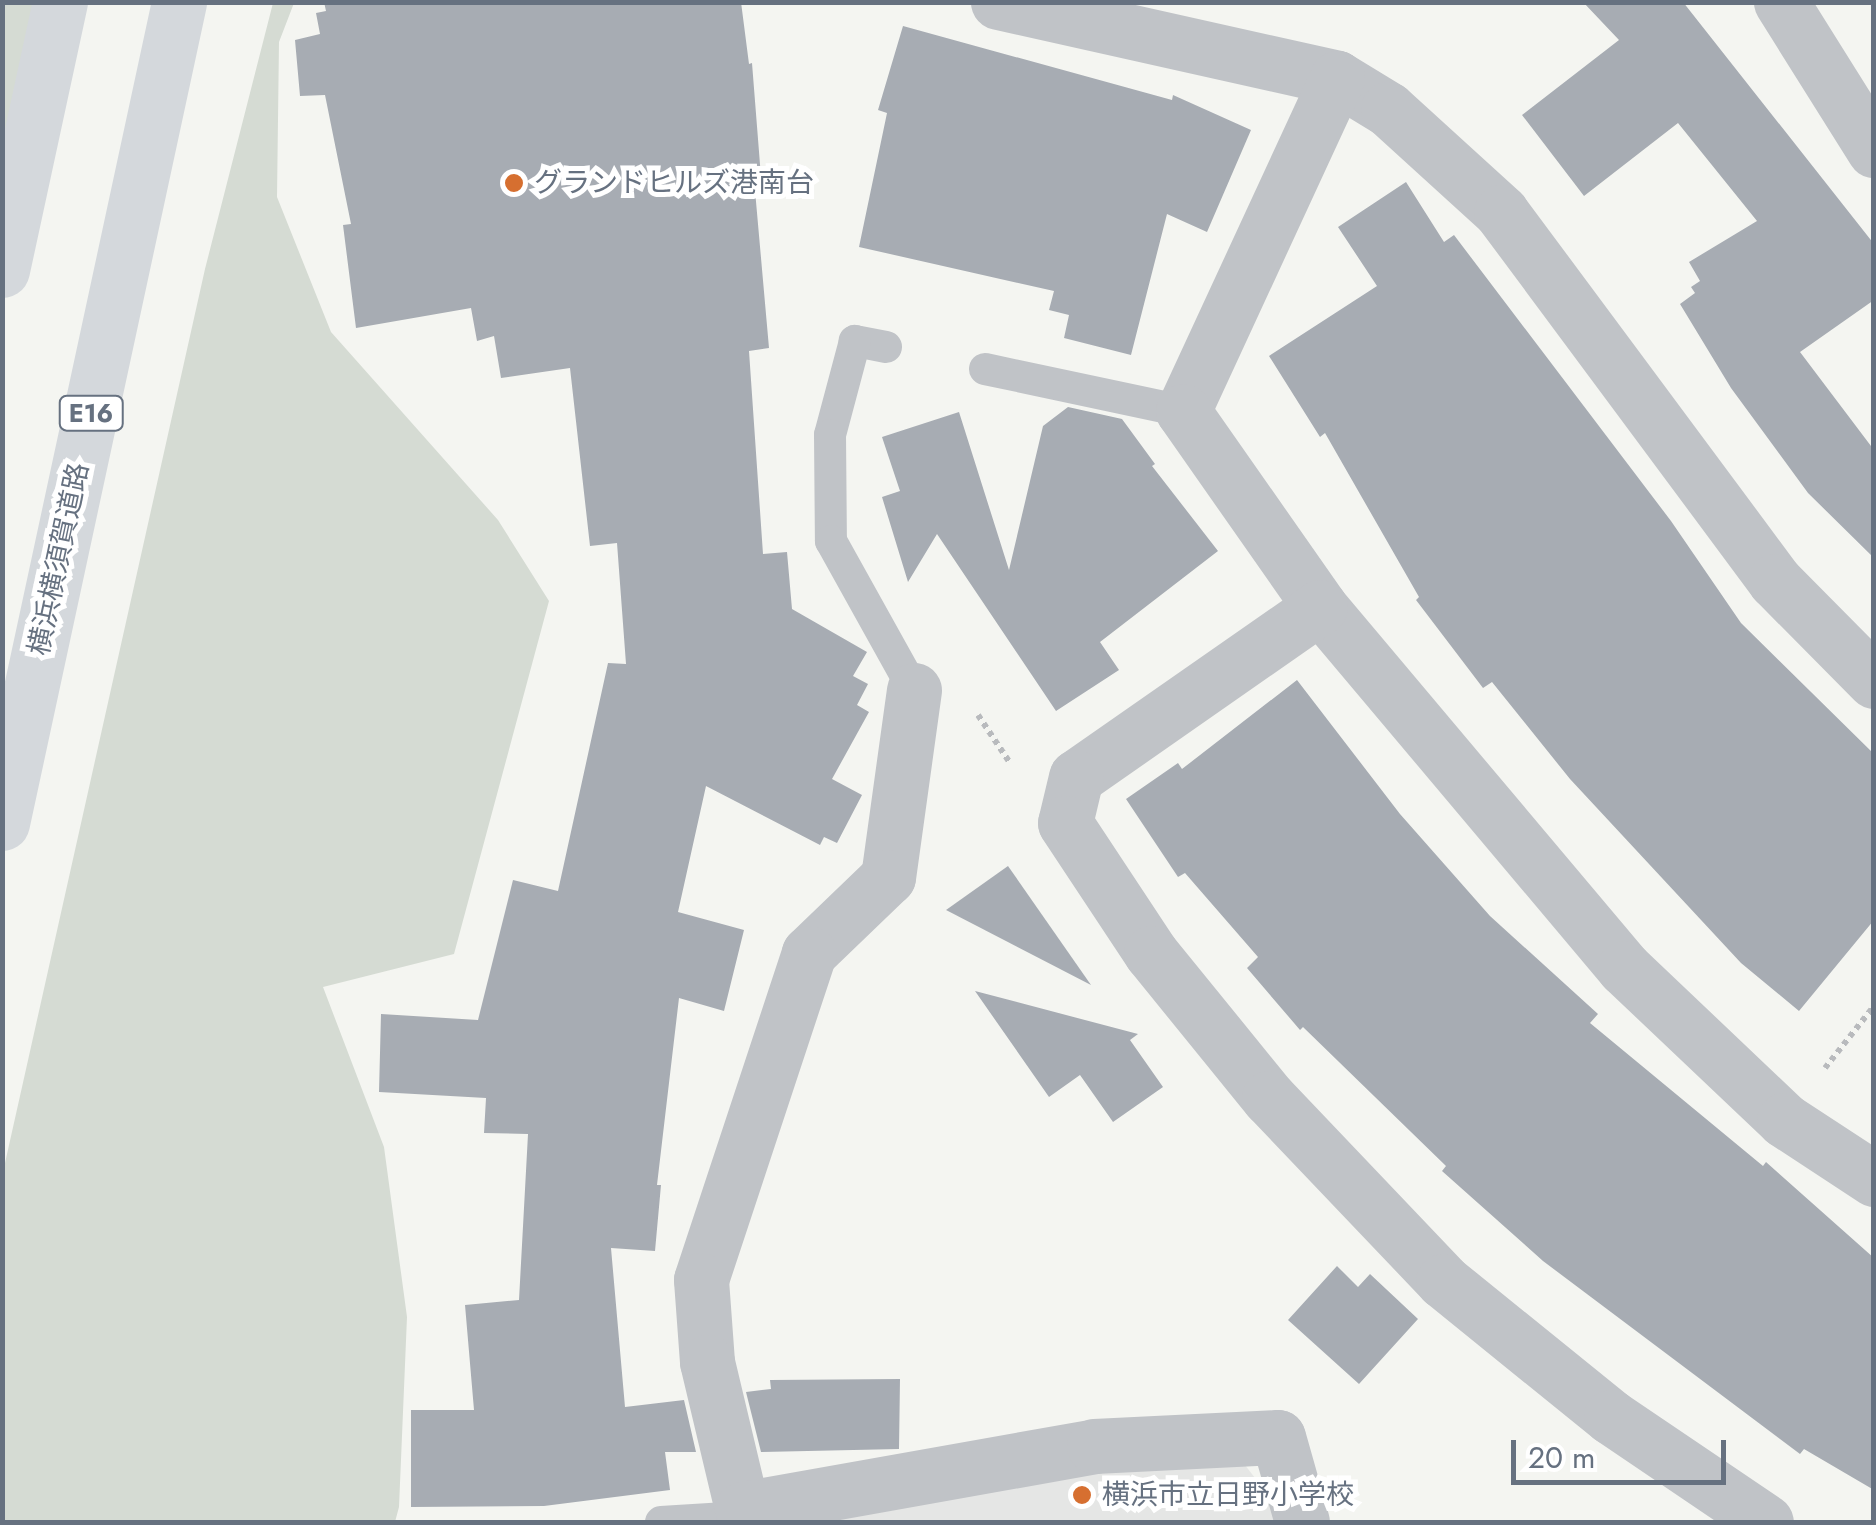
<!DOCTYPE html>
<meta charset="utf-8">
<style>
body{margin:0}
#map{position:relative;width:1876px;height:1525px;overflow:hidden;background:#f4f5f1;font-family:Jost,"Noto Sans JP",sans-serif}
div>[style]{position:absolute}
[style*='--x']{left:calc(var(--x)*1px);top:calc(var(--y)*1px);width:calc(var(--w)*1px);rotate:calc(var(--a)*1deg)}
.built>*{inset:0;background:#e5e6e5}
.green>*{inset:0;background:#d5dbd3}
.building>*{inset:0;background:#a7acb3}
.path>*{height:6px;margin-top:-3px;transform-origin:0;background:repeating-linear-gradient(90deg,#b8babd 0 5px,transparent 0 10px)}
.service>*{height:32px;margin:-16px;padding:0 16px;transform-origin:16px;border-radius:16px;background:#c0c3c7}
.minor>*{height:55px;margin:-27.5px;padding:0 27.5px;transform-origin:27.5px;border-radius:27.5px;background:#c0c3c7}
.motorway>*{height:55px;margin:-27.5px;padding:0 27.5px;transform-origin:27.5px;border-radius:27.5px;background:#d4d8dc}
.dots>*{width:28px;height:28px;translate:-50% -50%;box-sizing:border-box;border:5px solid #fff;border-radius:50%}
span{translate:-50% -50%;white-space:nowrap;text-align:center;line-height:1.15;-webkit-text-stroke:10px #fff;paint-order:stroke}
.shield-label span{padding:2px 8px;background:#fff;border:2px solid;border-radius:8px;-webkit-text-stroke-width:0}
.shield-label{font-size:25px;color:#667180;font-weight:700}
.poi-label{font-size:28px;color:#667180}
.left{translate:0 -50%;text-align:left}
.street-label{font-size:28px;color:#667180}
.frame{position:absolute;inset:0;border:5px solid #667180;pointer-events:none}
.scale{position:absolute;left:1511px;top:1440px;width:215px;height:45px;box-sizing:border-box;border:5px solid #667180;border-top:0;padding-left:12px;font-size:30px;line-height:35px;white-space:nowrap;color:#667180;-webkit-text-stroke:8px #fff;paint-order:stroke}
</style>
<div id="map">
<div class="built">
<div style="clip-path:polygon(1238px 1456px,1289px 1522px,783px 1522px,1009px 1468px)"></div>
</div>
<div class="green">
<div style="clip-path:polygon(3px 3px,47px 3px,3px 194px)"></div>
<div style="clip-path:polygon(273px 3px,294px 3px,279px 42px,277px 197px,331px 332px,498px 520px,549px 601px,454px 954px,323px 987px,384px 1147px,407px 1317px,399px 1507px,395px 1522px,3px 1522px,3px 1172px,205px 269px)"></div>
</div>
<div class="building">
<div style="clip-path:polygon(324px 2px,741px 2px,749px 64px,752px 63px,761px 177px,754px 179px,769px 348px,749px 351px,763px 554px,787px 552px,792px 609px,867px 652px,853px 676px,868px 684px,857px 705px,869px 712px,832px 779px,862px 795px,837px 843px,824px 837px,820px 845px,706px 786px,678px 912px,744px 930px,724px 1011px,679px 998px,657px 1185px,661px 1185px,655px 1251px,611px 1248px,625px 1407px,684px 1400px,696px 1452px,665px 1452px,670px 1490px,544px 1506px,411px 1507px,411px 1410px,474px 1410px,465px 1305px,519px 1300px,528px 1134px,484px 1133px,486px 1098px,379px 1092px,381px 1014px,478px 1020px,513px 880px,558px 891px,608px 663px,626px 664px,617px 543px,590px 546px,570px 368px,501px 378px,494px 336px,477px 341px,471px 308px,356px 328px,343px 225px,351px 224px,325px 95px,300px 96px,295px 40px,320px 34px,316px 13px,326px 11px)"></div>
<div style="clip-path:polygon(1583px 2px,1683px 2px,1874px 244px,1874px 300px,1800px 352px,1874px 450px,1874px 558px,1808px 493px,1731px 388px,1680px 304px,1695px 293px,1691px 287px,1700px 281px,1689px 262px,1757px 221px,1678px 123px,1584px 196px,1522px 115px,1619px 40px)"></div>
<div style="clip-path:polygon(903px 26px,1172px 100px,1173px 95px,1251px 130px,1207px 232px,1167px 214px,1131px 355px,1064px 338px,1069px 315px,1049px 310px,1054px 291px,859px 247px,887px 113px,878px 110px)"></div>
<div style="clip-path:polygon(1406px 182px,1444px 242px,1454px 235px,1671px 521px,1741px 623px,1874px 754px,1874px 920px,1799px 1011px,1741px 963px,1570px 779px,1492px 682px,1483px 688px,1416px 600px,1419px 597px,1325px 433px,1320px 437px,1269px 356px,1377px 286px,1338px 227px)"></div>
<div style="clip-path:polygon(1068px 407px,1122px 419px,1155px 464px,1152px 466px,1218px 551px,1100px 642px,1119px 670px,1056px 711px,937px 534px,908px 582px,882px 497px,900px 491px,882px 437px,959px 412px,1009px 570px,1043px 426px)"></div>
<div style="clip-path:polygon(1297px 680px,1400px 814px,1490px 916px,1598px 1014px,1590px 1023px,1763px 1166px,1766px 1162px,1874px 1258px,1874px 1490px,1804px 1449px,1800px 1454px,1543px 1261px,1442px 1171px,1446px 1166px,1303px 1027px,1300px 1030px,1247px 968px,1258px 957px,1185px 873px,1178px 877px,1126px 799px,1178px 763px,1182px 769px)"></div>
<div style="clip-path:polygon(1008px 866px,1091px 985px,946px 910px)"></div>
<div style="clip-path:polygon(975px 991px,1138px 1034px,1130px 1040px,1163px 1087px,1113px 1122px,1080px 1075px,1049px 1097px)"></div>
<div style="clip-path:polygon(1337px 1266px,1358px 1287px,1370px 1274px,1418px 1319px,1359px 1384px,1288px 1320px)"></div>
<div style="clip-path:polygon(900px 1379px,899px 1449px,761px 1452px,746px 1392px,771px 1389px,770px 1380px)"></div>
</div>
<div class="path">
<div style="--x:978;--y:715;--w:58;--a:56.3"></div>
<div style="--x:1825;--y:1068;--w:79;--a:-51.7"></div>
</div>
<div class="service">
<div style="--x:886;--y:347;--w:32;--a:-169"></div>
<div style="--x:855;--y:341;--w:97;--a:104.9"></div>
<div style="--x:830;--y:435;--w:106;--a:89.5"></div>
<div style="--x:831;--y:541;--w:171;--a:60.9"></div>
<div style="--x:985;--y:369;--w:202;--a:12"></div>
<div style="--x:661;--y:1522;--w:65;--a:-3.5"></div>
<div style="--x:726;--y:1518;--w:18;--a:-29"></div>
</div>
<div class="minor">
<div style="--x:998;--y:2;--w:347;--a:12.6"></div>
<div style="--x:1337;--y:78;--w:60;--a:31.3"></div>
<div style="--x:1388;--y:109;--w:153;--a:42.3"></div>
<div style="--x:1501;--y:212;--w:460;--a:53.4"></div>
<div style="--x:1775;--y:581;--w:141;--a:45.3"></div>
<div style="--x:1781;--y:2;--w:175;--a:57.9"></div>
<div style="--x:1337;--y:78;--w:367;--a:114.8"></div>
<div style="--x:1183;--y:411;--w:239;--a:55"></div>
<div style="--x:1320;--y:607;--w:472;--a:49.9"></div>
<div style="--x:1624;--y:968;--w:221;--a:43.5"></div>
<div style="--x:1784;--y:1120;--w:108;--a:33.2"></div>
<div style="--x:1320;--y:607;--w:297;--a:145.1"></div>
<div style="--x:1076;--y:777;--w:47;--a:103.4"></div>
<div style="--x:1065;--y:823;--w:156;--a:56.5"></div>
<div style="--x:1151;--y:953;--w:187;--a:50.9"></div>
<div style="--x:1269;--y:1098;--w:253;--a:46.4"></div>
<div style="--x:1443;--y:1281;--w:216;--a:39"></div>
<div style="--x:1611;--y:1417;--w:187;--a:34.1"></div>
<div style="--x:914;--y:690;--w:189;--a:97.9"></div>
<div style="--x:888;--y:877;--w:110;--a:136.1"></div>
<div style="--x:809;--y:953;--w:344;--a:108.3"></div>
<div style="--x:701;--y:1280;--w:82;--a:85.8"></div>
<div style="--x:707;--y:1362;--w:151;--a:76.6"></div>
<div style="--x:742;--y:1509;--w:358;--a:-10.1"></div>
<div style="--x:1094;--y:1446;--w:184;--a:-2.8"></div>
<div style="--x:1278;--y:1437;--w:88;--a:74.2"></div>
</div>
<div class="motorway">
<div style="--x:2;--y:270;--w:274;--a:-77.8"></div>
<div style="--x:2;--y:823;--w:840;--a:-77.83"></div>
</div>
<div class="dots">
<div style="left:514px;top:183px;background:#d66f30"></div>
<div style="left:1082px;top:1495px;background:#d66f30"></div>
</div>
<div class="shield-label">
<span style="left:91px;top:413px">E16</span>
</div>
<div class="poi-label">
<span class="left" style="left:534px;top:183px">グランドヒルズ港南台</span>
<span class="left" style="left:1102px;top:1495px">横浜市立日野小学校</span>
</div>
<div class="street-label">
<span style="left:59px;top:559px;rotate:-78deg">横浜横須賀道路</span>
</div>
<div class="frame"></div>
<div class="scale">20 m</div>
</div>
